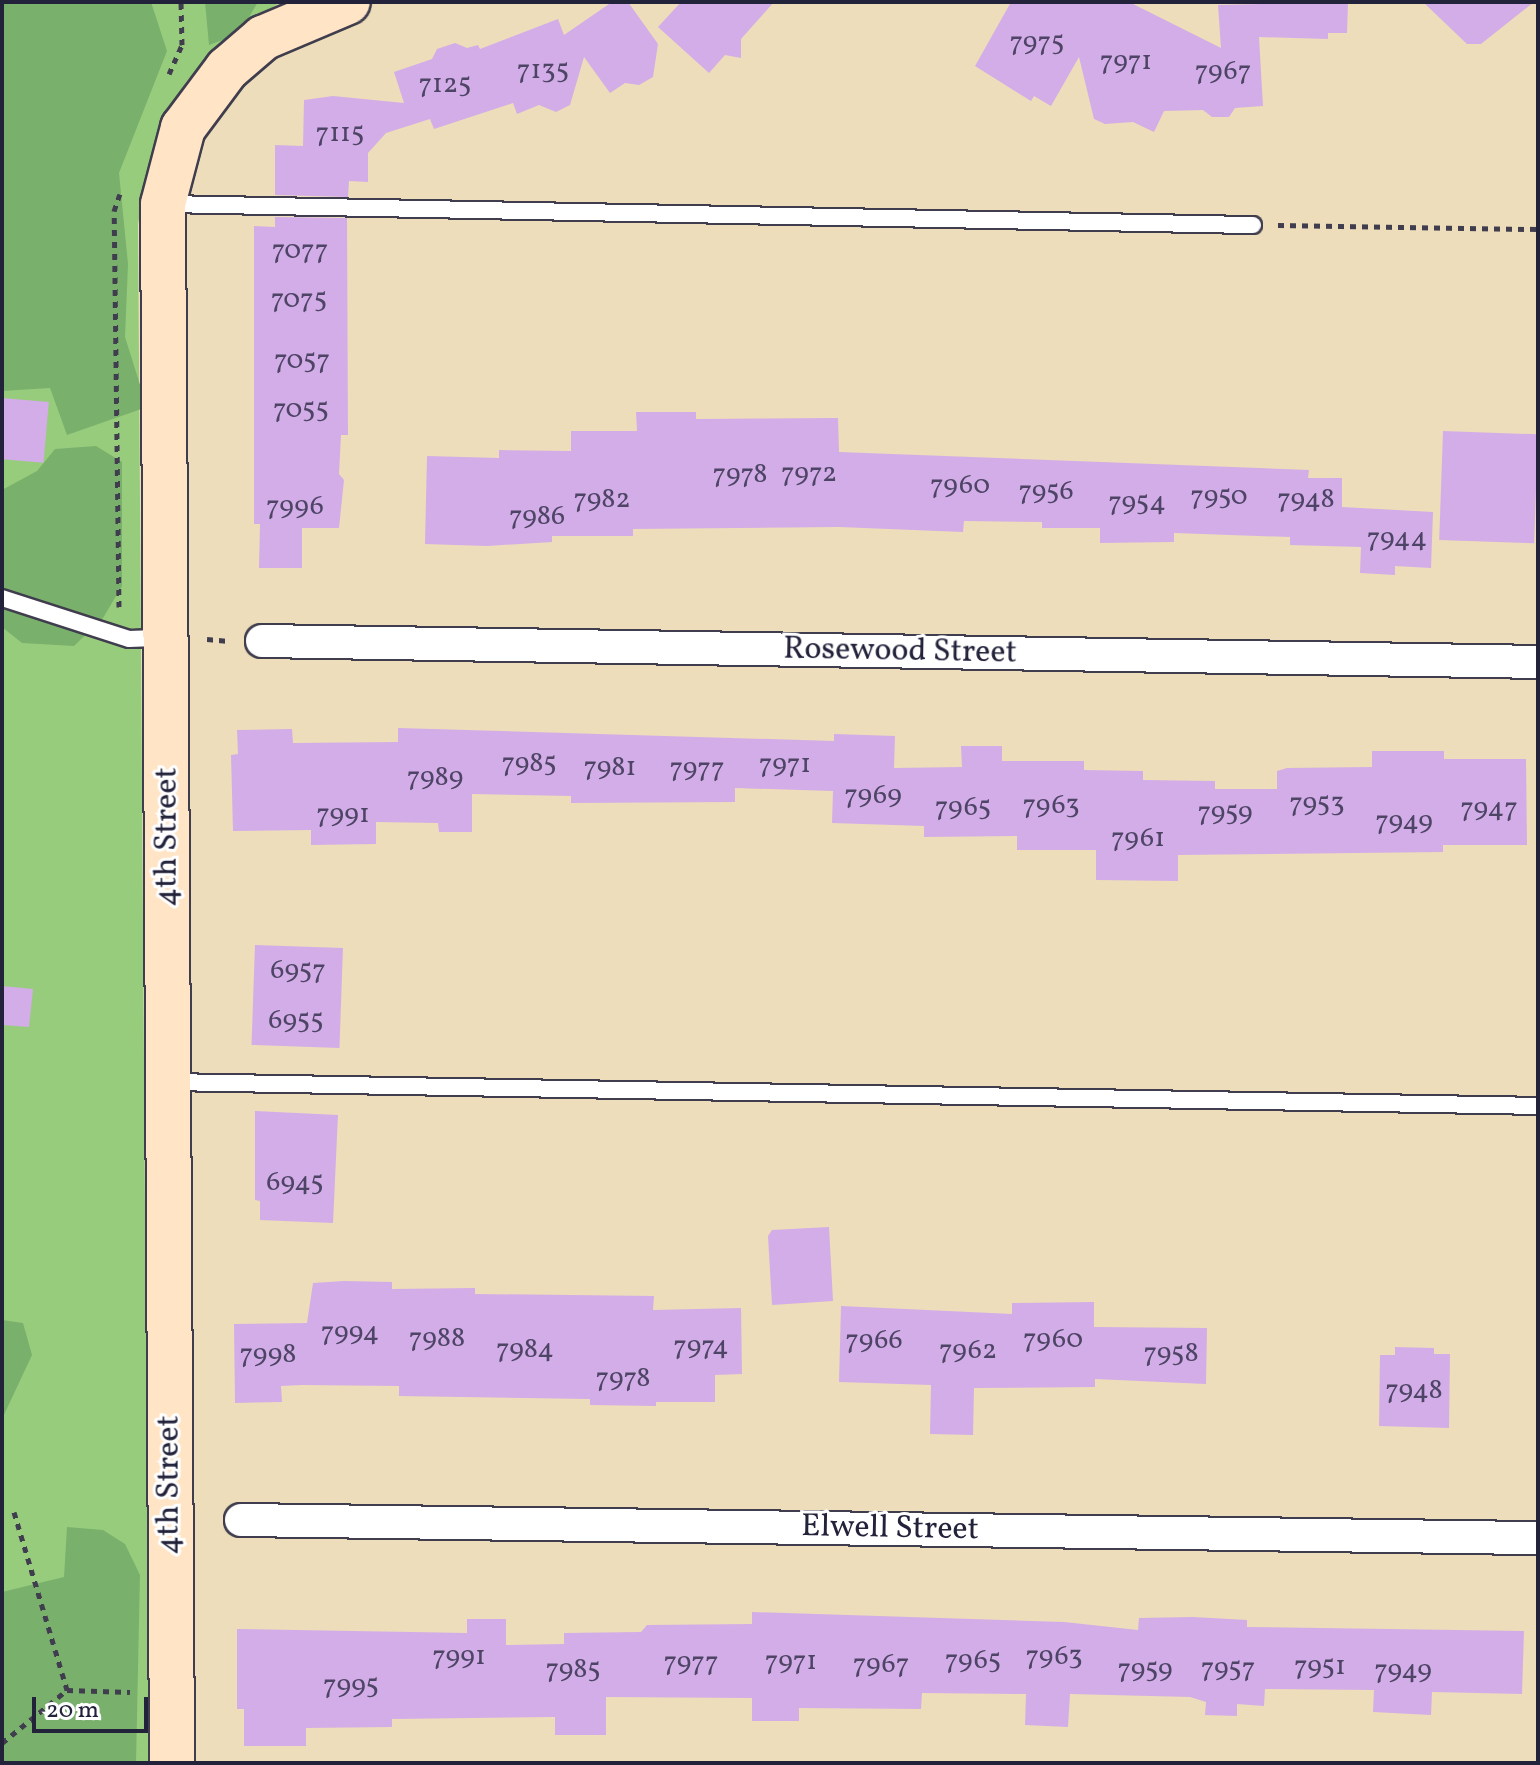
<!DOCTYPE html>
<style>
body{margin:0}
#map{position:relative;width:1540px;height:1765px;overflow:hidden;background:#edddba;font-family:Vollkorn,serif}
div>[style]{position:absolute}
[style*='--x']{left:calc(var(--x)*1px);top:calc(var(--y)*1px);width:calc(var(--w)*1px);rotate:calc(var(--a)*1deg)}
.green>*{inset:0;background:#97cc7d}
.forest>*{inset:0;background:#79b06c}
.building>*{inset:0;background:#d3ade8;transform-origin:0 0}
.path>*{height:5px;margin-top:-2.5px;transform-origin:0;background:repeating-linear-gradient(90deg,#403e4e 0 6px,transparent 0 12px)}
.roads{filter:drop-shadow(2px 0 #403e4e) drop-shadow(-2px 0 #403e4e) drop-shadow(0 2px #403e4e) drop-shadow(0 -2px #403e4e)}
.lane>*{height:16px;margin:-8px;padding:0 8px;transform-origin:8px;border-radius:8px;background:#fff}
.street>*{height:32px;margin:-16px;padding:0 16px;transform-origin:16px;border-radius:16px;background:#fff}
.secondary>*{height:44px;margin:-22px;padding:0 22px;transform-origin:22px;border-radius:22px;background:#ffe4c6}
span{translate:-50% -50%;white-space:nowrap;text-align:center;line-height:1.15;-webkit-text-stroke:6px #fff;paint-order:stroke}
.number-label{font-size:28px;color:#4e4566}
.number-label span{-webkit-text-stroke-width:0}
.street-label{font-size:32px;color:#22223b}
.frame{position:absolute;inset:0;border:4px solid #22223b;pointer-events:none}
.scale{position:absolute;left:32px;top:1697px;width:116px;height:36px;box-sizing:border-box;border:4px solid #22223b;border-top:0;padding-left:10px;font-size:24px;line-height:28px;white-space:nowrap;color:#22223b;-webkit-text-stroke:6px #fff;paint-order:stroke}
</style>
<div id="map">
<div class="green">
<div style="clip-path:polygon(2px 2px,281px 2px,232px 33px,186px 82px,152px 153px,138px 224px,149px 1763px,2px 1763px)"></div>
</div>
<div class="forest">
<div style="clip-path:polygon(2px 2px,151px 2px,167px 51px,119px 173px,128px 264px,125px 337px,147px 407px,67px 435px,50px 388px,2px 391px)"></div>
<div style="clip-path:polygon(205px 2px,258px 2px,239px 34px,209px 45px)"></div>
<div style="clip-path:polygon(96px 446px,122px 462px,122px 586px,103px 618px,74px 646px,22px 643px,2px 627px,2px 490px,37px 471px,55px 449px)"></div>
<div style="clip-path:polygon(2px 1320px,23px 1323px,32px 1355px,2px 1419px)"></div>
<div style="clip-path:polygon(67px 1527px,103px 1530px,125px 1544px,140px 1575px,136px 1763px,2px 1763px,2px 1592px,64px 1577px)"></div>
</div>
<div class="building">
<div style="clip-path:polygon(612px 2px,628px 2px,658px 44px,653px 77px,639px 85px,625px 83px,610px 93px,584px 57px,570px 105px,556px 112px,539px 105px,517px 114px,513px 103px,434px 129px,430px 119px,386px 133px,368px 153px,368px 182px,349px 181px,348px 197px,275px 195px,275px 145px,303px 146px,304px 100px,333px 96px,404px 103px,394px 72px,432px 59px,437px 49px,455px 43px,467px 48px,478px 45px,480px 49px,558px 19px,564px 35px)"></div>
<div style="clip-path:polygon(681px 2px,774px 2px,741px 39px,741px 58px,725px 55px,709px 73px,658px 27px)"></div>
<div style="clip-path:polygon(1011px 2px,1129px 2px,1221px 48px,1218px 5px,1348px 2px,1347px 33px,1328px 33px,1328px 39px,1259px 37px,1263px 106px,1235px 108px,1229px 117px,1212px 117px,1203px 110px,1164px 111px,1154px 132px,1133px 122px,1105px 124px,1094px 119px,1079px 57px,1051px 106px,1034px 96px,1031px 101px,975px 66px)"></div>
<div style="clip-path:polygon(1423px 2px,1534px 2px,1481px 44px,1467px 44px)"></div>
<div style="clip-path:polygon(275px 217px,347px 218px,348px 435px,341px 435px,339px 474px,344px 480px,339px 528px,302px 528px,302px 568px,259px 568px,260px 524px,254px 524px,254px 226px,275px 227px)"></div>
<div style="left:2px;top:398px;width:47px;height:61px;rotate:5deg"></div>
<div style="clip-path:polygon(636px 412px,696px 412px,696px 419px,838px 418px,839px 452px,1309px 470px,1308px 478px,1342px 478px,1342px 507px,1433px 512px,1431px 568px,1395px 566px,1395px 575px,1360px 573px,1361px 547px,1290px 545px,1290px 537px,1174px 533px,1174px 542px,1100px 543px,1100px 528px,1042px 528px,1042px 522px,964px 521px,963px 532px,839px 527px,633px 529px,633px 536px,552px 536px,552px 542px,487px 546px,425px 544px,427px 456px,499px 458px,499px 450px,571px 451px,571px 431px,637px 431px)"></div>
<div style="left:1443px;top:431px;width:95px;height:109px;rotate:2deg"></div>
<div style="clip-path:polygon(398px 728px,834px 741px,834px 734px,895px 736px,894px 768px,962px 767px,961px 746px,1002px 746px,1002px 761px,1084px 761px,1084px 770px,1143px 771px,1143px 780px,1215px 781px,1215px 789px,1277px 789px,1277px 771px,1287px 768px,1372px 767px,1372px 751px,1444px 751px,1444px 759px,1526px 759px,1527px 845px,1443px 845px,1443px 852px,1178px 855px,1178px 881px,1096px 880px,1096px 850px,1017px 850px,1017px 836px,924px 837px,924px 826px,832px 823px,833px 791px,735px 788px,735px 802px,571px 803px,571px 796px,472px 794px,472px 832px,439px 832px,438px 823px,376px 822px,376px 844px,311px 845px,311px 830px,233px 831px,231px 755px,238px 754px,237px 730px,292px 729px,293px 743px,398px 742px)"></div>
<div style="left:255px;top:945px;width:88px;height:100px;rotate:2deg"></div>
<div style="clip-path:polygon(2px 986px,33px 989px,29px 1027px,2px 1025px)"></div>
<div style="clip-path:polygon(255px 1111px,338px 1115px,333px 1223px,260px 1220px,260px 1201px,255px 1200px)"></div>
<div style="clip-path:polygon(829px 1227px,833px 1301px,772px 1305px,768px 1236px,772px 1230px)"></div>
<div style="clip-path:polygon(344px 1281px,392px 1282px,392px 1289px,475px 1288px,475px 1294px,654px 1296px,653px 1310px,741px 1308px,742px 1374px,715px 1375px,715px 1402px,656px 1402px,656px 1406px,590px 1405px,590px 1399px,399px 1396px,399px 1386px,302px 1385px,281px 1386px,282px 1402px,235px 1403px,234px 1324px,307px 1323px,313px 1283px)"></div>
<div style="clip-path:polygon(1094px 1302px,1094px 1327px,1207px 1328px,1206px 1384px,1095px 1379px,1095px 1387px,974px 1388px,973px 1435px,930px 1434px,931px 1385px,839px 1382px,841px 1306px,1012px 1314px,1012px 1303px)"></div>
<div style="clip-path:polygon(1395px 1347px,1434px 1348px,1434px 1354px,1450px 1354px,1449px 1428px,1379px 1426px,1380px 1355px,1395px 1355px)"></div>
<div style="clip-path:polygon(752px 1612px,1064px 1622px,1138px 1630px,1139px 1618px,1193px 1617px,1247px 1620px,1247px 1627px,1524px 1631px,1522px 1694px,1432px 1692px,1431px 1715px,1373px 1712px,1374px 1690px,1265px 1689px,1264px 1706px,1237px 1704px,1237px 1716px,1205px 1715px,1206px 1702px,1190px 1697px,1070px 1694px,1068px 1727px,1025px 1725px,1026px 1694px,922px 1693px,921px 1709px,799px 1708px,799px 1721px,752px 1721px,752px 1698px,606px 1697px,606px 1735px,555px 1735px,555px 1717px,392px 1719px,392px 1727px,306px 1728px,306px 1746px,244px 1746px,244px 1709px,237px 1709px,237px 1629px,467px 1633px,467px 1619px,506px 1619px,506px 1645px,564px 1644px,564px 1633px,641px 1632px,647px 1625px,752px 1624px)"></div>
</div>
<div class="path">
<div style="--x:169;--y:74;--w:32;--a:-66"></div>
<div style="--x:182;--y:45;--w:43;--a:-91.3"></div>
<div style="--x:1278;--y:225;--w:260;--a:0.9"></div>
<div style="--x:119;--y:607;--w:396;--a:-90.7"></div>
<div style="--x:114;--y:211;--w:18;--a:-71"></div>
<div style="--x:207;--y:639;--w:22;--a:5"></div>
<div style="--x:14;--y:1512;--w:186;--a:73.4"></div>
<div style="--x:2;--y:1743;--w:84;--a:-39.2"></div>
<div style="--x:67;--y:1690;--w:63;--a:1.8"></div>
</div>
<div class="roads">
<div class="lane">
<div style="--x:166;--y:204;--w:1087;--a:1.11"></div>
<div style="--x:2;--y:598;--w:133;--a:17.9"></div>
<div style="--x:129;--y:639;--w:33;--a:-2"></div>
<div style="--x:168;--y:1082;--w:1370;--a:1"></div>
</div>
<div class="street">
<div style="--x:262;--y:641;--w:1276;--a:0.94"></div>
<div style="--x:241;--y:1520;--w:1297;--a:0.8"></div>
</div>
<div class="secondary">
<div style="--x:172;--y:1763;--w:1559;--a:-90.33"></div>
<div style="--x:163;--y:204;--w:79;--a:-75.3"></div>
<div style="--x:183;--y:128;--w:74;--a:-53.3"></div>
<div style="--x:227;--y:69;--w:48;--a:-40.7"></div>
<div style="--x:263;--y:38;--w:92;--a:-23"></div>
</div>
</div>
<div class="number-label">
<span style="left:1037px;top:43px">7975</span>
<span style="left:1126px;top:62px">7971</span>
<span style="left:543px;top:71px">7135</span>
<span style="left:1223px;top:72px">7967</span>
<span style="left:445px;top:85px">7125</span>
<span style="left:340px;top:134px">7115</span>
<span style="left:300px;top:251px">7077</span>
<span style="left:299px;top:300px">7075</span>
<span style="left:302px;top:361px">7057</span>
<span style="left:301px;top:410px">7055</span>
<span style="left:809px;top:474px">7972</span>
<span style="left:740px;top:475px">7978</span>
<span style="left:960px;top:486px">7960</span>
<span style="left:1046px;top:492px">7956</span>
<span style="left:1219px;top:497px">7950</span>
<span style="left:602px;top:500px">7982</span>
<span style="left:1306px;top:500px">7948</span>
<span style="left:1137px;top:503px">7954</span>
<span style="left:295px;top:507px">7996</span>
<span style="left:537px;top:517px">7986</span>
<span style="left:1397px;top:539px">7944</span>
<span style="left:529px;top:764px">7985</span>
<span style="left:785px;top:765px">7971</span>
<span style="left:610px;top:768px">7981</span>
<span style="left:697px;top:769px">7977</span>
<span style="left:435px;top:778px">7989</span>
<span style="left:873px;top:796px">7969</span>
<span style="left:1317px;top:804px">7953</span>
<span style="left:1051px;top:806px">7963</span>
<span style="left:963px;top:808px">7965</span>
<span style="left:1489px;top:809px">7947</span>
<span style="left:1225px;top:813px">7959</span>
<span style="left:343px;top:815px">7991</span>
<span style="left:1404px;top:822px">7949</span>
<span style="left:1138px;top:839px">7961</span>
<span style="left:298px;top:971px">6957</span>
<span style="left:296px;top:1021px">6955</span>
<span style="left:295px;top:1183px">6945</span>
<span style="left:350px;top:1333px">7994</span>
<span style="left:437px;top:1339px">7988</span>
<span style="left:1053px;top:1340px">7960</span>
<span style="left:874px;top:1341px">7966</span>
<span style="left:701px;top:1347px">7974</span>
<span style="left:525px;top:1350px">7984</span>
<span style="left:968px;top:1351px">7962</span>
<span style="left:1171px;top:1354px">7958</span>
<span style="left:268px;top:1355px">7998</span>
<span style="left:623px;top:1379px">7978</span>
<span style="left:1414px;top:1391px">7948</span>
<span style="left:459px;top:1657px">7991</span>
<span style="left:1054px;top:1657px">7963</span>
<span style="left:973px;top:1661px">7965</span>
<span style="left:791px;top:1662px">7971</span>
<span style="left:691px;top:1663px">7977</span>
<span style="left:881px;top:1665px">7967</span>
<span style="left:1320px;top:1667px">7951</span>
<span style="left:1228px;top:1669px">7957</span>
<span style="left:573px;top:1670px">7985</span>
<span style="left:1145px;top:1670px">7959</span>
<span style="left:1403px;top:1671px">7949</span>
<span style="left:351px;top:1686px">7995</span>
</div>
<div class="street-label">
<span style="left:900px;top:652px;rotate:1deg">Rosewood Street</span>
<span style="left:168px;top:837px;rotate:-90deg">4th Street</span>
<span style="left:170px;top:1485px;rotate:-90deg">4th Street</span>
<span style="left:890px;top:1529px;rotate:1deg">Elwell Street</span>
</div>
<div class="frame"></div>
<div class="scale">20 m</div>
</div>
